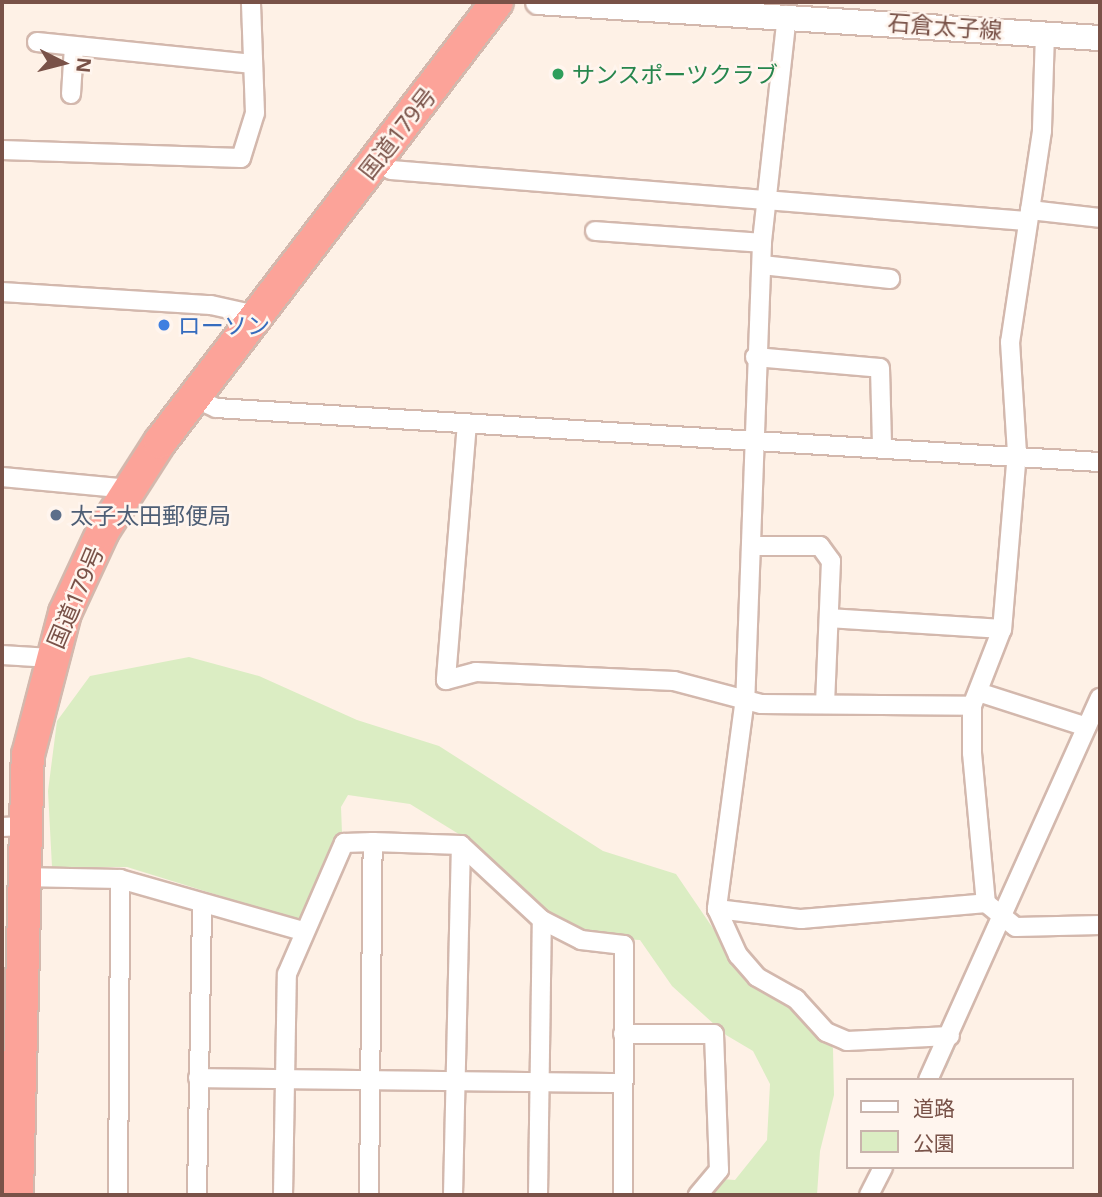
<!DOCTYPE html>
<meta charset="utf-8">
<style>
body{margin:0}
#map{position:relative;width:1102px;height:1197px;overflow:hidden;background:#fef1e6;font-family:"Noto Sans","Noto Sans JP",sans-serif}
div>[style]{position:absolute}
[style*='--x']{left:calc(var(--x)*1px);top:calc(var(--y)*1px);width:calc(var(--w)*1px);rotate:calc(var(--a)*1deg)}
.green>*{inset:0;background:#dbedc3}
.stream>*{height:4.5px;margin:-2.25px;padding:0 2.25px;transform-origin:2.25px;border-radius:2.25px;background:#b9e9e8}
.roads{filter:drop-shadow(2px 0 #d3b8ad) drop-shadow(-2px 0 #d3b8ad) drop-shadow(0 2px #d3b8ad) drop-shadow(0 -2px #d3b8ad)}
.street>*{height:18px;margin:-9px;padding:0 9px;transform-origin:9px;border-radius:9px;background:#fff}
.secondary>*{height:24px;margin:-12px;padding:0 12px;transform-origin:12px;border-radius:12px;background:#fff}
.highway>*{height:32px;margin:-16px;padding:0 16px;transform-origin:16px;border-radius:16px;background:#fca399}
.dots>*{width:19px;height:19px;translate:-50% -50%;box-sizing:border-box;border:4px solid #fff5ee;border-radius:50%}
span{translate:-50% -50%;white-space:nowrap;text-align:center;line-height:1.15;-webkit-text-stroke:5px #fff5ee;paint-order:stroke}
.street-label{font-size:23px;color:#795248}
.leisure-label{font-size:23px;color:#27864d}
.left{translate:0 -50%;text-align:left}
.shop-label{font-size:23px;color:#366cbe}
.service-label{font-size:23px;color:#4e5e75}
.frame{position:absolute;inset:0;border:4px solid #795248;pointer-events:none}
.legend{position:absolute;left:846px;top:1078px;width:228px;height:91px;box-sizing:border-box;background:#fff5ee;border:2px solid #c9b4ac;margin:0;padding:9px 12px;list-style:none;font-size:21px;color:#795248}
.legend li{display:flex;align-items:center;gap:14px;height:35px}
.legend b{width:35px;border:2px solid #c9b4ac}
.north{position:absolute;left:28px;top:28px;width:70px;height:70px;-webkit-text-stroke:5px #fff5ee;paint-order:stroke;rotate:96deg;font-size:19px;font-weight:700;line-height:28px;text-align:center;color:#795248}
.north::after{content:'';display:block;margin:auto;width:24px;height:32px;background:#795248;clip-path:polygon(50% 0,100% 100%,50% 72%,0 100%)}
</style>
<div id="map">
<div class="green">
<div style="clip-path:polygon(189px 657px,259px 676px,357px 720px,439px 746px,603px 851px,676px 874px,738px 965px,783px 995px,833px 1048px,834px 1095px,820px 1151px,817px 1195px,708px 1195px,721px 1179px,735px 1180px,767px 1140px,770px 1084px,753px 1051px,726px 1035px,672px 986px,640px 940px,586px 937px,545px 915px,462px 836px,410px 804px,348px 795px,341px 807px,342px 833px,301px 921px,127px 867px,52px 867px,48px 791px,57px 721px,90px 676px)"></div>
</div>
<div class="stream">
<div style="--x:944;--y:1066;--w:30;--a:-67"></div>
</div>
<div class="roads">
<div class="street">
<div style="--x:787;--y:15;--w:229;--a:96.3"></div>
<div style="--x:762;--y:243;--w:455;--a:92.1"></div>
<div style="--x:745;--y:698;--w:213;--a:97.6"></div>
<div style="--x:717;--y:909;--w:51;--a:65.5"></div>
<div style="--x:738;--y:955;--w:29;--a:49"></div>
<div style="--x:757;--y:977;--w:45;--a:29.4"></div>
<div style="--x:796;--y:999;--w:45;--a:47.7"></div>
<div style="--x:826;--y:1032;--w:23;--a:23"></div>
<div style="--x:847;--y:1041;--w:103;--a:-2.8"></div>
<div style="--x:1045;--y:33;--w:98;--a:91.8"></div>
<div style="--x:1042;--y:131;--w:213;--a:98.6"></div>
<div style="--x:1010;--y:342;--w:110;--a:86.4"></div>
<div style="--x:1017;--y:452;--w:178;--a:94.8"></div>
<div style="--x:1002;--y:629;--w:83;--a:111.3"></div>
<div style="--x:972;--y:706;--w:47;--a:90"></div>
<div style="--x:972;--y:753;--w:151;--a:84.7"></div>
<div style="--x:986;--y:903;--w:38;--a:39"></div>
<div style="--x:1016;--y:927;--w:84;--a:-1.4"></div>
<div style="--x:37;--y:42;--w:217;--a:5.8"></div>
<div style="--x:71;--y:94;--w:48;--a:-86.4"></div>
<div style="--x:2;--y:150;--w:239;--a:1.9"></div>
<div style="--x:241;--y:158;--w:47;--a:-72.7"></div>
<div style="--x:255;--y:113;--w:111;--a:-92.1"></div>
<div style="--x:375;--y:161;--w:18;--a:29"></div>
<div style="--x:391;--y:170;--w:637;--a:4.59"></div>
<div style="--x:1030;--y:210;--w:70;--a:6.5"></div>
<div style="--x:595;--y:231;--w:167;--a:4.1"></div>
<div style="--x:762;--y:265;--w:129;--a:6.2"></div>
<div style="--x:2;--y:292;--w:209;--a:3.6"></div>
<div style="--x:211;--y:305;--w:46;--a:12.5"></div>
<div style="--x:755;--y:357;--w:125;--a:5"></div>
<div style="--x:880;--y:368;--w:79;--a:88.5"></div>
<div style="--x:194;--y:398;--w:24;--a:24"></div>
<div style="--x:216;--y:408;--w:886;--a:3.5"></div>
<div style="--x:467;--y:423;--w:258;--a:94.7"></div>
<div style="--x:446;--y:680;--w:31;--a:-15"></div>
<div style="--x:476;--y:672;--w:198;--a:2.6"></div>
<div style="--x:674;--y:681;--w:90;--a:14.8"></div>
<div style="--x:761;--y:704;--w:211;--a:0.5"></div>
<div style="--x:2;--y:477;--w:127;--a:5.4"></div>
<div style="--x:753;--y:546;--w:67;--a:0"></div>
<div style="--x:820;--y:546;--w:19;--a:54"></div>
<div style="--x:831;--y:561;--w:143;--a:92.4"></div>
<div style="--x:829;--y:618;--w:173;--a:3.6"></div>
<div style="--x:2;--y:655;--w:48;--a:3.6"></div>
<div style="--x:978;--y:692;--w:114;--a:17.8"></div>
<div style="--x:2;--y:827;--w:21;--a:-3"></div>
<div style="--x:21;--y:877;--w:99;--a:1.2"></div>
<div style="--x:120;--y:879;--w:190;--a:15.9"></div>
<div style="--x:717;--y:909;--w:85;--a:6.8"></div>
<div style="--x:801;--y:919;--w:186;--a:-4.9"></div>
<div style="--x:623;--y:1034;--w:91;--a:0"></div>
<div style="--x:714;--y:1034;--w:136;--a:87.9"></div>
<div style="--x:719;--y:1170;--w:33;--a:130"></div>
<div style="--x:198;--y:1078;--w:425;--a:0.7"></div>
<div style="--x:928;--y:1080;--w:419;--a:-65.8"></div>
<div style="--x:118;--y:1195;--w:316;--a:-89.6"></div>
<div style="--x:197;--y:1195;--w:292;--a:-89"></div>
<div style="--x:283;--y:1195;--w:221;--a:-89"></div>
<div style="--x:287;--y:974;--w:143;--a:-66.5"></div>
<div style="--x:344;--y:843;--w:29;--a:-2"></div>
<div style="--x:373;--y:842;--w:88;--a:2"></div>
<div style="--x:461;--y:845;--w:110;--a:42.8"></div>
<div style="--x:542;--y:920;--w:44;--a:27.1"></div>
<div style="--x:581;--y:940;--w:43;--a:6.6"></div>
<div style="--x:624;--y:945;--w:250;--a:90.2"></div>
<div style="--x:369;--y:1195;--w:353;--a:-89.4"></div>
<div style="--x:453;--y:1195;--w:350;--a:-88.7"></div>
<div style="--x:538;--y:1195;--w:275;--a:-89.2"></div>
<div style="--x:869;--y:1195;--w:31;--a:-63"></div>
</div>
<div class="secondary">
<div style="--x:538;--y:2;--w:563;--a:3.67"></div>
</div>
<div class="highway">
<div style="--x:17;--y:1195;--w:440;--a:-88.6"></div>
<div style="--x:28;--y:755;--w:147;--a:-75.4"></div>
<div style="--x:65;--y:613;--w:90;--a:-65.1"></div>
<div style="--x:103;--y:531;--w:106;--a:-57.4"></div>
<div style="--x:160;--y:442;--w:554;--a:-52.55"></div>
</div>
</div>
<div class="dots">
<div style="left:558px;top:74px;background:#2e9e5b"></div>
<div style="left:164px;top:325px;background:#3f7fe0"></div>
<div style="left:56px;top:515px;background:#5c6f8a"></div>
</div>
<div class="street-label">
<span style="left:945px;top:26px;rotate:4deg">石倉太子線</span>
<span style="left:397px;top:133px;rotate:-52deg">国道179号</span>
<span style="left:75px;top:597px;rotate:-67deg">国道179号</span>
</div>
<div class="leisure-label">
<span class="left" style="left:572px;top:74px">サンスポーツクラブ</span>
</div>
<div class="shop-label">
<span class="left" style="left:178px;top:325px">ローソン</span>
</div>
<div class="service-label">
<span class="left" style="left:70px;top:515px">太子太田郵便局</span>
</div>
<div class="frame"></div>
<ul class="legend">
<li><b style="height:9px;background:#fff"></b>道路</li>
<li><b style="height:19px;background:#dbedc3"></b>公園</li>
</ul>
<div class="north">N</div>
</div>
